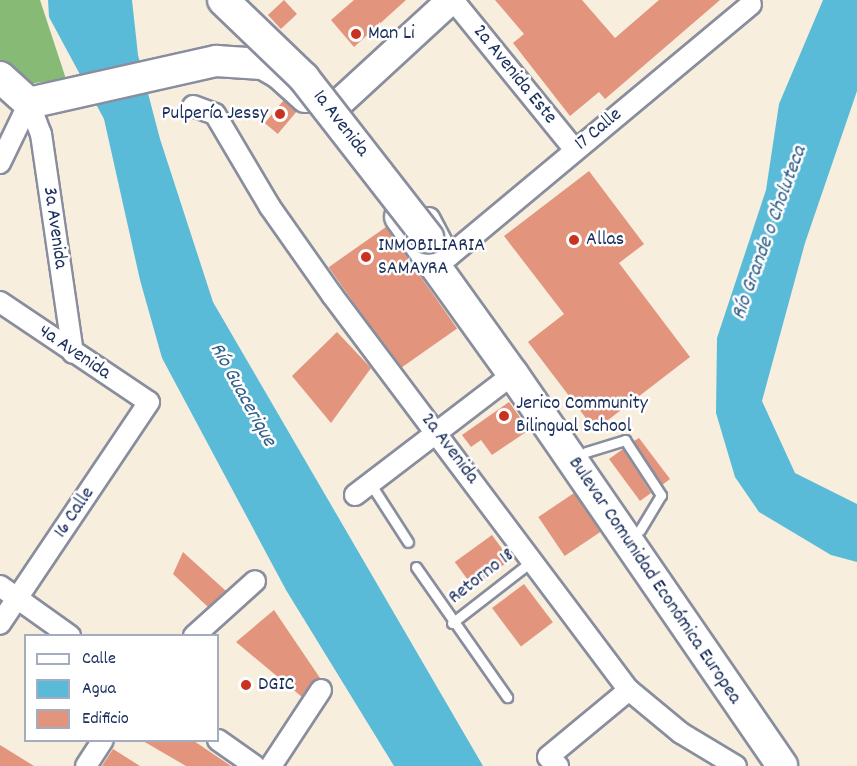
<!DOCTYPE html>
<meta charset="utf-8">
<style>
body{margin:0}
#map{position:relative;width:857px;height:766px;overflow:hidden;background:#f7eedd;font-family:Dekko,sans-serif}
div>[style]{position:absolute}
[style*='--x']{left:calc(var(--x)*1px);top:calc(var(--y)*1px);width:calc(var(--w)*1px);rotate:calc(var(--a)*1deg)}
.forest>*{inset:0;background:#86ba75}
.water>*{inset:0;background:#59bbd8}
.building>*{inset:0;background:#e2947d;transform-origin:0 0}
.roads{filter:drop-shadow(2px 0 #898e9e) drop-shadow(-2px 0 #898e9e) drop-shadow(0 2px #898e9e) drop-shadow(0 -2px #898e9e)}
.lane>*{height:9px;margin:-4.5px;padding:0 4.5px;transform-origin:4.5px;border-radius:4.5px;background:#fff}
.street>*{height:20px;margin:-10px;padding:0 10px;transform-origin:10px;border-radius:10px;background:#fff}
.secondary>*{height:27px;margin:-13.5px;padding:0 13.5px;transform-origin:13.5px;border-radius:13.5px;background:#fff}
.primary>*{height:30px;margin:-15px;padding:0 15px;transform-origin:15px;border-radius:15px;background:#fff}
.bridges{filter:drop-shadow(2px 0 #898e9e) drop-shadow(-2px 0 #898e9e) drop-shadow(0 2px #898e9e) drop-shadow(0 -2px #898e9e)}
.primary-bridge>*{height:30px;margin:-15px;padding:0 15px;transform-origin:15px;border-radius:15px;background:#fff}
.dots>*{width:16px;height:16px;translate:-50% -50%;box-sizing:border-box;border:3px solid #fff;border-radius:50%}
span{translate:-50% -50%;white-space:nowrap;text-align:center;line-height:1.15;-webkit-text-stroke:5px #fff;paint-order:stroke}
.poi-label{font-size:20px;color:#1b2f5e}
.left{translate:0 -50%;text-align:left}
.right{translate:-100% -50%;text-align:right}
.street-label{font-size:20px;color:#1b2f5e}
.water-label{font-size:21px;color:#316089;font-style:italic}
.legend{position:absolute;left:24px;top:634px;width:195px;height:108px;box-sizing:border-box;background:#fff;border:2px solid #a4acbf;margin:0;padding:8px 10px;list-style:none;font-size:18px;color:#1b2f5e}
.legend li{display:flex;align-items:center;gap:12px;height:30px}
.legend b{width:30px;border:2px solid #a4acbf}
</style>
<div id="map">
<div class="forest">
<div style="clip-path:polygon(0 0,40px 0,66px 79px,26px 84px,0 62px)"></div>
</div>
<div class="water">
<div style="clip-path:polygon(48px 0,132px 0,138px 55px,160px 139px,213px 302px,483px 766px,394px 766px,286px 590px,162px 358px,140px 280px,104px 119px,49px 17px)"></div>
<div style="clip-path:polygon(823px 0,857px 0,857px 91px,805px 243px,762px 401px,795px 473px,857px 504px,857px 562px,831px 555px,759px 512px,735px 477px,716px 413px,717px 338px,766px 190px,779px 104px)"></div>
</div>
<div class="building">
<div style="left:284px;top:0;width:19px;height:22px;rotate:47deg"></div>
<div style="clip-path:polygon(354px 0,406px 0,354px 47px,331px 20px)"></div>
<div style="clip-path:polygon(495px 0,582px 0,615px 38px,659px 0,720px 0,605px 99px,599px 92px,570px 116px,513px 43px,524px 34px)"></div>
<div style="left:284px;top:100px;width:17px;height:30px;rotate:40deg"></div>
<div style="clip-path:polygon(589px 171px,644px 244px,619px 263px,690px 357px,595px 430px,528px 342px,564px 314px,504px 236px)"></div>
<div style="left:386px;top:227px;width:124px;height:70px;rotate:55deg"></div>
<div style="clip-path:polygon(337px 332px,371px 368px,331px 423px,292px 376px)"></div>
<div style="clip-path:polygon(509px 402px,529px 430px,492px 455px,481px 440px,471px 447px,462px 435px)"></div>
<div style="clip-path:polygon(639px 438px,670px 479px,662px 485px,634px 441px)"></div>
<div style="clip-path:polygon(623px 449px,651px 493px,640px 501px,609px 459px)"></div>
<div style="left:574px;top:493px;width:47px;height:43px;rotate:56deg"></div>
<div style="left:492px;top:535px;width:31px;height:46px;rotate:54deg"></div>
<div style="clip-path:polygon(183px 552px,226px 591px,208px 607px,173px 574px)"></div>
<div style="left:524px;top:584px;width:48px;height:40px;rotate:53deg"></div>
<div style="clip-path:polygon(274px 610px,320px 678px,311px 683px,302px 697px,236px 642px)"></div>
<div style="clip-path:polygon(143px 741px,194px 741px,231px 766px,186px 766px)"></div>
<div style="clip-path:polygon(0 745px,34px 766px,0 766px)"></div>
<div style="clip-path:polygon(113px 749px,140px 766px,102px 766px)"></div>
</div>
<div class="roads">
<div class="lane">
<div style="--x:586;--y:452;--w:41;--a:-17.1"></div>
<div style="--x:625;--y:440;--w:66;--a:56.8"></div>
<div style="--x:661;--y:495;--w:41;--a:121"></div>
<div style="--x:370;--y:483;--w:70;--a:57.2"></div>
<div style="--x:416;--y:567;--w:159;--a:55"></div>
<div style="--x:452;--y:623;--w:101;--a:-37.8"></div>
</div>
<div class="street">
<div style="--x:453;--y:0;--w:193;--a:50.9"></div>
<div style="--x:29;--y:103;--w:33;--a:69"></div>
<div style="--x:41;--y:134;--w:221;--a:81.7"></div>
<div style="--x:193;--y:106;--w:23;--a:20"></div>
<div style="--x:215;--y:114;--w:108;--a:59.4"></div>
<div style="--x:270;--y:207;--w:108;--a:54.8"></div>
<div style="--x:332;--y:295;--w:494;--a:53.1"></div>
<div style="--x:629;--y:690;--w:67;--a:39.6"></div>
<div style="--x:681;--y:733;--w:64;--a:31"></div>
<div style="--x:0;--y:163;--w:67;--a:-64.2"></div>
<div style="--x:429;--y:218;--w:43;--a:62.2"></div>
<div style="--x:449;--y:256;--w:393;--a:-39.8"></div>
<div style="--x:0;--y:302;--w:179;--a:33.9"></div>
<div style="--x:149;--y:402;--w:267;--a:123.9"></div>
<div style="--x:355;--y:495;--w:199;--a:-37.4"></div>
<div style="--x:0;--y:586;--w:86;--a:35.5"></div>
<div style="--x:194;--y:636;--w:82;--a:-42"></div>
<div style="--x:218;--y:740;--w:45;--a:35.1"></div>
<div style="--x:86;--y:766;--w:31;--a:-57"></div>
<div style="--x:271;--y:766;--w:91;--a:-56.7"></div>
<div style="--x:558;--y:766;--w:13;--a:-138"></div>
<div style="--x:548;--y:757;--w:105;--a:-39.6"></div>
</div>
<div class="secondary">
<div style="--x:338;--y:103;--w:152;--a:-42.6"></div>
</div>
<div class="primary">
<div style="--x:258;--y:61;--w:24;--a:30"></div>
<div style="--x:279;--y:73;--w:36;--a:42"></div>
<div style="--x:0;--y:77;--w:39;--a:42"></div>
<div style="--x:29;--y:103;--w:192;--a:-12.7"></div>
<div style="--x:216;--y:61;--w:61;--a:3.8"></div>
<div style="--x:400;--y:217;--w:193;--a:54.3"></div>
<div style="--x:513;--y:374;--w:475;--a:55.5"></div>
</div>
</div>
<div class="bridges">
<div class="primary-bridge">
<div style="--x:223;--y:0;--w:112;--a:43.9"></div>
<div style="--x:304;--y:78;--w:202;--a:52.1"></div>
</div>
</div>
<div class="dots">
<div style="left:356px;top:34px;background:#c8321e"></div>
<div style="left:280px;top:114px;background:#c8321e"></div>
<div style="left:574px;top:240px;background:#c8321e"></div>
<div style="left:366px;top:257px;background:#c8321e"></div>
<div style="left:504px;top:416px;background:#c8321e"></div>
<div style="left:246px;top:685px;background:#c8321e"></div>
</div>
<div class="poi-label">
<span class="left" style="left:368px;top:34px">Man Li</span>
<span class="right" style="left:268px;top:114px">Pulpería Jessy</span>
<span class="left" style="left:586px;top:240px">Allas</span>
<span class="left" style="left:378px;top:258px">INMOBILIARIA<br>SAMAYRA</span>
<span class="left" style="left:516px;top:416px">Jerico Community<br>Bilingual School</span>
<span class="left" style="left:258px;top:685px">DGIC</span>
</div>
<div class="street-label">
<span style="left:514px;top:75px;rotate:51deg">2a Avenida Este</span>
<span style="left:340px;top:124px;rotate:52deg">1a Avenida</span>
<span style="left:599px;top:130px;rotate:-40deg">17 Calle</span>
<span style="left:54px;top:228px;rotate:82deg">3a Avenida</span>
<span style="left:74px;top:353px;rotate:34deg">4a Avenida</span>
<span style="left:449px;top:449px;rotate:53deg">2a Avenida</span>
<span style="left:75px;top:513px;rotate:-56deg">16 Calle</span>
<span style="left:482px;top:577px;rotate:-38deg">Retorno 18</span>
<span style="left:654px;top:581px;rotate:56deg">Bulevar Comunidad Económica Europea</span>
</div>
<div class="water-label">
<span style="left:770px;top:233px;rotate:-70deg">Río Grande o Choluteca</span>
<span style="left:242px;top:395px;rotate:61deg">Río Guacerique</span>
</div>
<ul class="legend">
<li><b style="height:8px;background:#fff"></b>Calle</li>
<li><b style="height:16px;background:#59bbd8"></b>Agua</li>
<li><b style="height:16px;background:#e2947d"></b>Edificio</li>
</ul>
</div>
